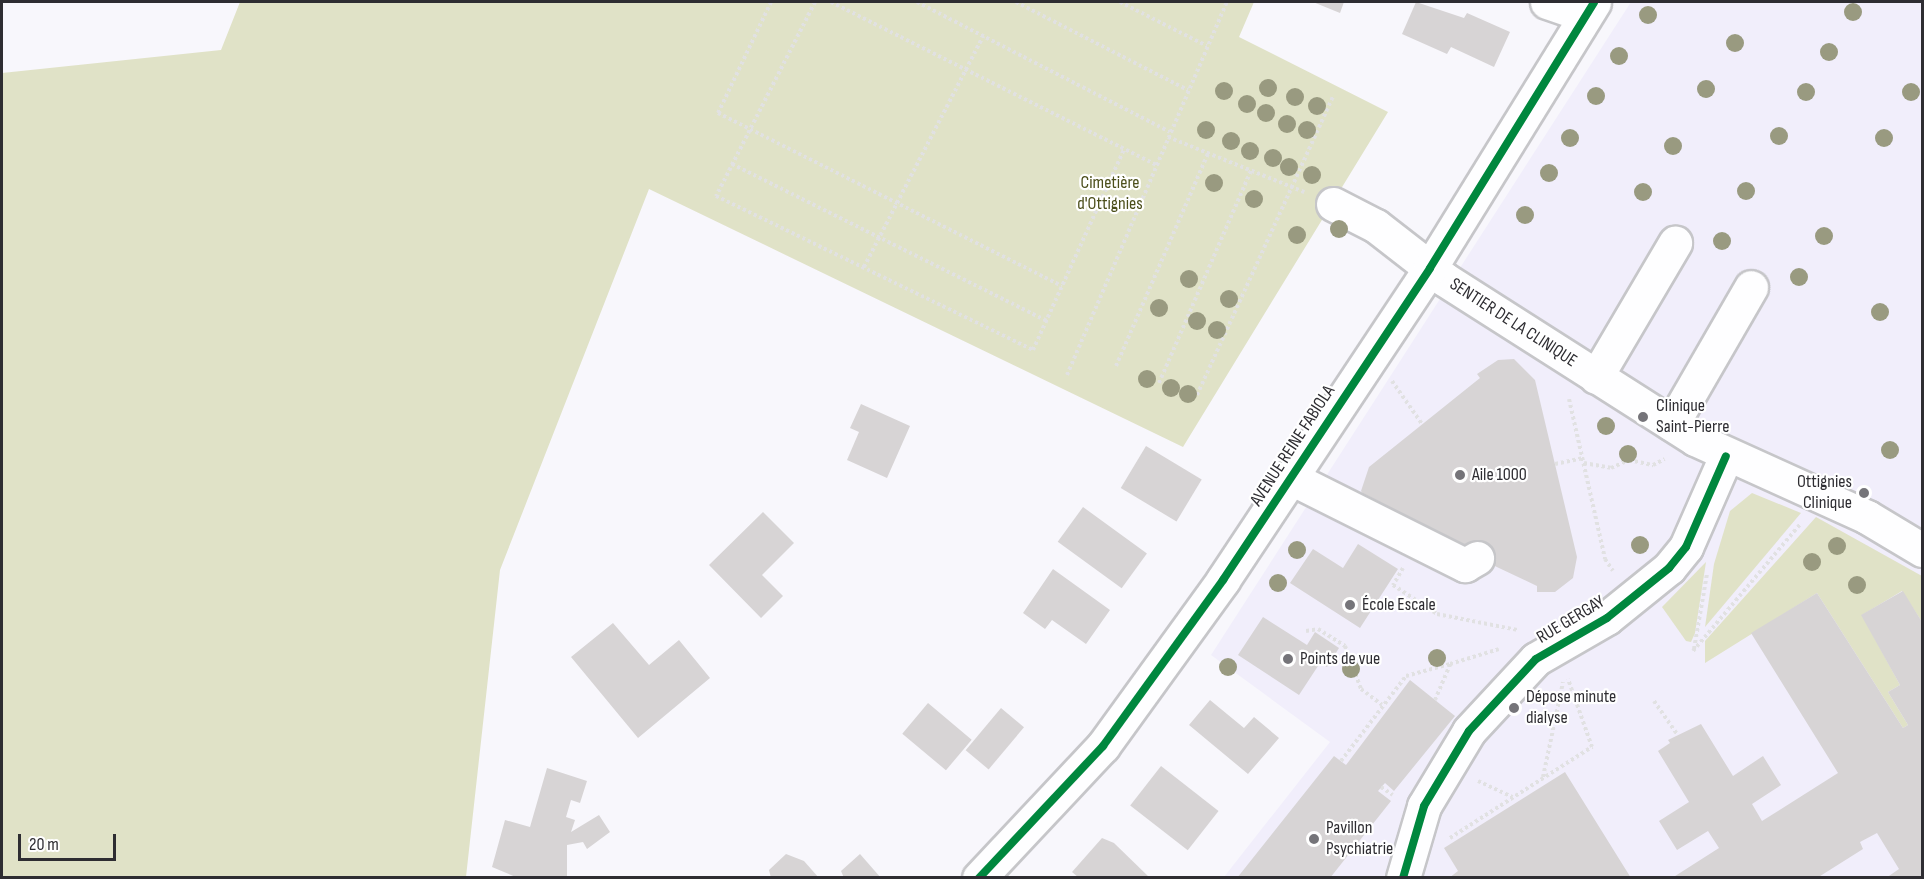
<!DOCTYPE html>
<meta charset="utf-8">
<style>
body{margin:0}
#map{position:relative;width:1924px;height:879px;overflow:hidden;background:#f8f7fc;font-family:"Sofia Sans Condensed",sans-serif}
div>[style]{position:absolute}
[style*='--x']{left:calc(var(--x)*1px);top:calc(var(--y)*1px);width:calc(var(--w)*1px);rotate:calc(var(--a)*1deg)}
.built>*{inset:0;background:#f1eefb}
.green>*{inset:0;background:#e0e2c7}
.building>*{inset:0;background:#d7d4d5;transform-origin:0 0}
.path>*{height:4px;margin-top:-2px;transform-origin:0;background:repeating-linear-gradient(90deg,#e1e1e2 0 3px,transparent 0 6px)}
.roads{filter:drop-shadow(2px 0 #c6c6c9) drop-shadow(-2px 0 #c6c6c9) drop-shadow(0 2px #c6c6c9) drop-shadow(0 -2px #c6c6c9)}
.minor>*{height:33px;margin:-16.5px;padding:0 16.5px;transform-origin:16.5px;border-radius:16.5px;background:#fefeff}
.cycleway>*{height:8px;margin:-4px;padding:0 4px;transform-origin:4px;border-radius:4px;background:#00873e}
.trees>*{width:18px;height:18px;margin:-9px;border-radius:50%;background:#999a80}
.dots>*{width:16px;height:16px;translate:-50% -50%;box-sizing:border-box;border:3px solid #fff;border-radius:50%}
span{translate:-50% -50%;white-space:nowrap;text-align:center;line-height:1.15;-webkit-text-stroke:4.5px #fff;paint-order:stroke}
.park-label{font-size:18px;color:#4b4e1a}
.street-label{font-size:18px;color:#2e2d32}
.poi-label{font-size:18px;color:#2e2d32}
.left{translate:0 -50%;text-align:left}
.right{translate:-100% -50%;text-align:right}
.frame{position:absolute;inset:0;border:3px solid #2e2d32;pointer-events:none}
.scale{position:absolute;left:18px;top:834px;width:98px;height:27px;box-sizing:border-box;border:3px solid #2e2d32;border-top:0;padding-left:8px;font-size:18px;line-height:21px;white-space:nowrap;color:#2e2d32;-webkit-text-stroke:4px #fff;paint-order:stroke}
</style>
<div id="map">
<div class="built">
<div style="clip-path:polygon(1631px 2px,1922px 2px,1922px 877px,1224px 877px,1330px 742px,1211px 655px)"></div>
</div>
<div class="green">
<div style="clip-path:polygon(240px 2px,1254px 2px,1239px 37px,1388px 112px,1183px 447px,649px 189px,500px 570px,466px 877px,2px 878px,2px 73px,221px 50px)"></div>
<div style="clip-path:polygon(1752px 493px,1801px 513px,1705px 627px,1714px 564px,1730px 511px)"></div>
<div style="clip-path:polygon(1816px 517px,1922px 576px,1922px 622px,1902px 591px,1862px 615px,1900px 685px,1888px 692px,1908px 725px,1903px 728px,1817px 593px,1705px 663px,1705px 641px)"></div>
<div style="clip-path:polygon(1706px 562px,1695px 633px,1691px 642px,1686px 641px,1662px 607px)"></div>
</div>
<div class="building">
<div style="clip-path:polygon(1313px 2px,1344px 2px,1340px 13px)"></div>
<div style="clip-path:polygon(1416px 2px,1464px 18px,1467px 13px,1510px 32px,1494px 67px,1451px 47px,1447px 54px,1402px 34px)"></div>
<div style="clip-path:polygon(1514px 359px,1535px 380px,1577px 557px,1573px 578px,1555px 592px,1537px 592px,1537px 586px,1374px 509px,1361px 491px,1369px 467px,1480px 378px,1477px 374px,1498px 360px)"></div>
<div style="clip-path:polygon(861px 404px,910px 426px,887px 478px,847px 460px,859px 432px,850px 428px)"></div>
<div style="left:1146px;top:446px;width:65px;height:49px;rotate:31deg"></div>
<div style="left:1083px;top:507px;width:79px;height:43px;rotate:36deg"></div>
<div style="clip-path:polygon(763px 512px,794px 543px,762px 575px,783px 596px,761px 618px,709px 565px)"></div>
<div style="clip-path:polygon(1358px 544px,1398px 569px,1360px 628px,1290px 583px,1313px 549px,1343px 568px)"></div>
<div style="clip-path:polygon(1053px 569px,1110px 610px,1086px 644px,1052px 620px,1045px 629px,1023px 613px)"></div>
<div style="clip-path:polygon(1903px 591px,1922px 622px,1922px 878px,1886px 878px,1899px 869px,1877px 833px,1860px 842px,1863px 849px,1817px 878px,1672px 878px,1719px 848px,1708px 831px,1677px 850px,1659px 821px,1689px 802px,1658px 751px,1670px 743px,1668px 740px,1701px 724px,1733px 776px,1763px 756px,1781px 785px,1752px 804px,1762px 821px,1838px 773px,1751px 633px,1817px 593px,1903px 728px,1908px 725px,1888px 692px,1900px 685px,1861px 615px)"></div>
<div style="clip-path:polygon(1263px 617px,1307px 645px,1315px 632px,1339px 648px,1327px 667px,1320px 663px,1299px 695px,1238px 655px)"></div>
<div style="clip-path:polygon(613px 623px,649px 665px,679px 640px,710px 678px,638px 738px,571px 657px)"></div>
<div style="clip-path:polygon(1410px 680px,1455px 716px,1394px 791px,1385px 783px,1378px 791px,1391px 801px,1330px 878px,1237px 878px,1334px 756px,1346px 765px)"></div>
<div style="clip-path:polygon(1210px 700px,1244px 728px,1254px 717px,1279px 738px,1248px 774px,1189px 725px)"></div>
<div style="left:928px;top:703px;width:57px;height:40px;rotate:40deg"></div>
<div style="left:1001px;top:708px;width:30px;height:55px;rotate:40deg"></div>
<div style="left:1161px;top:766px;width:73px;height:50px;rotate:38deg"></div>
<div style="clip-path:polygon(547px 768px,587px 781px,580px 803px,571px 800px,566px 817px,575px 820px,571px 832px,599px 815px,610px 832px,587px 849px,583px 842px,567px 845px,567px 878px,518px 878px,492px 867px,505px 820px,530px 827px)"></div>
<div style="clip-path:polygon(1565px 772px,1631px 878px,1449px 878px,1458px 871px,1444px 848px)"></div>
<div style="clip-path:polygon(1102px 838px,1114px 843px,1150px 878px,1079px 878px,1072px 872px)"></div>
<div style="clip-path:polygon(786px 854px,804px 861px,819px 878px,771px 878px,769px 870px)"></div>
<div style="clip-path:polygon(860px 854px,881px 878px,844px 878px,841px 871px)"></div>
</div>
<div class="path">
<div style="--x:771;--y:2;--w:123;--a:115.5"></div>
<div style="--x:718;--y:113;--w:385;--a:26.7"></div>
<div style="--x:815;--y:2;--w:218;--a:117"></div>
<div style="--x:716;--y:196;--w:352;--a:25.9"></div>
<div style="--x:1033;--y:350;--w:221;--a:-65.6"></div>
<div style="--x:831;--y:2;--w:364;--a:26.6"></div>
<div style="--x:917;--y:2;--w:284;--a:27.2"></div>
<div style="--x:1016;--y:2;--w:193;--a:27.1"></div>
<div style="--x:1120;--y:2;--w:97;--a:26.8"></div>
<div style="--x:1168;--y:137;--w:147;--a:22"></div>
<div style="--x:732;--y:164;--w:352;--a:26.5"></div>
<div style="--x:864;--y:267;--w:260;--a:-62.7"></div>
<div style="--x:1116;--y:366;--w:232;--a:-66.6"></div>
<div style="--x:1067;--y:375;--w:406;--a:-66.8"></div>
<div style="--x:1392;--y:381;--w:52;--a:55.1"></div>
<div style="--x:1159;--y:383;--w:232;--a:-66.6"></div>
<div style="--x:1197;--y:395;--w:328;--a:-65.5"></div>
<div style="--x:1569;--y:399;--w:164;--a:77.3"></div>
<div style="--x:1605;--y:559;--w:14;--a:56"></div>
<div style="--x:1584;--y:463;--w:27;--a:10"></div>
<div style="--x:1611;--y:468;--w:20;--a:-24"></div>
<div style="--x:1629;--y:460;--w:25;--a:12"></div>
<div style="--x:1653;--y:465;--w:13;--a:-27"></div>
<div style="--x:1555;--y:464;--w:29;--a:-12"></div>
<div style="--x:1403;--y:568;--w:20;--a:120"></div>
<div style="--x:1393;--y:585;--w:53;--a:33.4"></div>
<div style="--x:1437;--y:614;--w:83;--a:11.2"></div>
<div style="--x:1306;--y:631;--w:12;--a:-9"></div>
<div style="--x:1318;--y:629;--w:32;--a:32"></div>
<div style="--x:1345;--y:646;--w:46;--a:69.6"></div>
<div style="--x:1361;--y:689;--w:26;--a:37"></div>
<div style="--x:1694;--y:649;--w:76;--a:-80.2"></div>
<div style="--x:1693;--y:651;--w:167;--a:-49.8"></div>
<div style="--x:1435;--y:700;--w:39;--a:-67"></div>
<div style="--x:1450;--y:664;--w:51;--a:-17"></div>
<div style="--x:1654;--y:701;--w:40;--a:55.1"></div>
<div style="--x:1341;--y:761;--w:107;--a:-52.6"></div>
<div style="--x:1406;--y:676;--w:46;--a:-15.3"></div>
<div style="--x:1543;--y:777;--w:97;--a:-78.1"></div>
<div style="--x:1478;--y:781;--w:38;--a:25"></div>
<div style="--x:1381;--y:787;--w:14;--a:34"></div>
<div style="--x:1450;--y:838;--w:169;--a:-32.7"></div>
<div style="--x:1592;--y:747;--w:72;--a:-109.4"></div>
</div>
<div class="roads">
<div class="minor">
<div style="--x:1547;--y:2;--w:40;--a:18.9"></div>
<div style="--x:1333;--y:204;--w:48;--a:27.1"></div>
<div style="--x:1376;--y:226;--w:86;--a:37.9"></div>
<div style="--x:1444;--y:279;--w:298;--a:32.5"></div>
<div style="--x:1695;--y:439;--w:189;--a:24.4"></div>
<div style="--x:1867;--y:517;--w:64;--a:31"></div>
<div style="--x:1596;--y:377;--w:156;--a:-59.5"></div>
<div style="--x:1672;--y:424;--w:158;--a:-60"></div>
<div style="--x:1289;--y:477;--w:197;--a:26.6"></div>
<div style="--x:1465;--y:565;--w:14;--a:-30"></div>
<div style="--x:979;--y:878;--w:181;--a:-46.8"></div>
<div style="--x:1103;--y:746;--w:205;--a:-54.1"></div>
<div style="--x:1223;--y:580;--w:374;--a:-56.4"></div>
<div style="--x:1430;--y:268;--w:312;--a:-58.3"></div>
<div style="--x:1403;--y:878;--w:75;--a:-73.7"></div>
<div style="--x:1424;--y:806;--w:87;--a:-59"></div>
<div style="--x:1469;--y:731;--w:98;--a:-47.1"></div>
<div style="--x:1536;--y:659;--w:82;--a:-30"></div>
<div style="--x:1607;--y:618;--w:80;--a:-38.9"></div>
<div style="--x:1669;--y:568;--w:27;--a:-51"></div>
<div style="--x:1686;--y:547;--w:99;--a:-66.3"></div>
</div>
</div>
<div class="cycleway">
<div style="--x:979;--y:878;--w:181;--a:-46.8"></div>
<div style="--x:1103;--y:746;--w:205;--a:-54.1"></div>
<div style="--x:1223;--y:580;--w:374;--a:-56.4"></div>
<div style="--x:1430;--y:268;--w:312;--a:-58.3"></div>
<div style="--x:1403;--y:878;--w:75;--a:-73.7"></div>
<div style="--x:1424;--y:806;--w:87;--a:-59"></div>
<div style="--x:1469;--y:731;--w:98;--a:-47.1"></div>
<div style="--x:1536;--y:659;--w:82;--a:-30"></div>
<div style="--x:1607;--y:618;--w:80;--a:-38.9"></div>
<div style="--x:1669;--y:568;--w:27;--a:-51"></div>
<div style="--x:1686;--y:547;--w:99;--a:-66.3"></div>
</div>
<div class="trees">
<div style="left:1853px;top:12px"></div>
<div style="left:1648px;top:15px"></div>
<div style="left:1735px;top:43px"></div>
<div style="left:1829px;top:52px"></div>
<div style="left:1619px;top:56px"></div>
<div style="left:1268px;top:88px"></div>
<div style="left:1706px;top:89px"></div>
<div style="left:1224px;top:91px"></div>
<div style="left:1806px;top:92px"></div>
<div style="left:1911px;top:92px"></div>
<div style="left:1596px;top:96px"></div>
<div style="left:1295px;top:97px"></div>
<div style="left:1247px;top:104px"></div>
<div style="left:1317px;top:106px"></div>
<div style="left:1266px;top:113px"></div>
<div style="left:1287px;top:124px"></div>
<div style="left:1206px;top:130px"></div>
<div style="left:1307px;top:130px"></div>
<div style="left:1779px;top:136px"></div>
<div style="left:1570px;top:138px"></div>
<div style="left:1884px;top:138px"></div>
<div style="left:1231px;top:141px"></div>
<div style="left:1673px;top:146px"></div>
<div style="left:1250px;top:151px"></div>
<div style="left:1273px;top:158px"></div>
<div style="left:1289px;top:167px"></div>
<div style="left:1549px;top:173px"></div>
<div style="left:1312px;top:175px"></div>
<div style="left:1214px;top:183px"></div>
<div style="left:1746px;top:191px"></div>
<div style="left:1643px;top:192px"></div>
<div style="left:1254px;top:199px"></div>
<div style="left:1525px;top:215px"></div>
<div style="left:1339px;top:229px"></div>
<div style="left:1297px;top:235px"></div>
<div style="left:1824px;top:236px"></div>
<div style="left:1722px;top:241px"></div>
<div style="left:1799px;top:277px"></div>
<div style="left:1189px;top:279px"></div>
<div style="left:1229px;top:299px"></div>
<div style="left:1159px;top:308px"></div>
<div style="left:1880px;top:312px"></div>
<div style="left:1197px;top:321px"></div>
<div style="left:1217px;top:330px"></div>
<div style="left:1147px;top:379px"></div>
<div style="left:1171px;top:388px"></div>
<div style="left:1188px;top:394px"></div>
<div style="left:1606px;top:426px"></div>
<div style="left:1890px;top:450px"></div>
<div style="left:1628px;top:454px"></div>
<div style="left:1640px;top:545px"></div>
<div style="left:1837px;top:546px"></div>
<div style="left:1297px;top:550px"></div>
<div style="left:1812px;top:562px"></div>
<div style="left:1278px;top:583px"></div>
<div style="left:1857px;top:585px"></div>
<div style="left:1437px;top:658px"></div>
<div style="left:1228px;top:667px"></div>
<div style="left:1351px;top:669px"></div>
</div>
<div class="dots">
<div style="left:1643px;top:417px;background:#757479"></div>
<div style="left:1460px;top:475px;background:#757479"></div>
<div style="left:1864px;top:493px;background:#757479"></div>
<div style="left:1350px;top:605px;background:#757479"></div>
<div style="left:1288px;top:659px;background:#757479"></div>
<div style="left:1514px;top:708px;background:#757479"></div>
<div style="left:1314px;top:839px;background:#757479"></div>
</div>
<div class="park-label">
<span style="left:1110px;top:194px">Cimetière<br>d'Ottignies</span>
</div>
<div class="street-label">
<span style="left:1513px;top:323px;rotate:33deg">SENTIER DE LA CLINIQUE</span>
<span style="left:1293px;top:446px;rotate:-57deg">AVENUE REINE FABIOLA</span>
<span style="left:1571px;top:620px;rotate:-31deg">RUE GERGAY</span>
</div>
<div class="poi-label">
<span class="left" style="left:1656px;top:417px">Clinique<br>Saint-Pierre</span>
<span class="left" style="left:1472px;top:475px">Aile 1000</span>
<span class="right" style="left:1852px;top:493px">Ottignies<br>Clinique</span>
<span class="left" style="left:1362px;top:605px">École Escale</span>
<span class="left" style="left:1300px;top:659px">Points de vue</span>
<span class="left" style="left:1526px;top:708px">Dépose minute<br>dialyse</span>
<span class="left" style="left:1326px;top:839px">Pavillon<br>Psychiatrie</span>
</div>
<div class="frame"></div>
<div class="scale">20 m</div>
</div>
